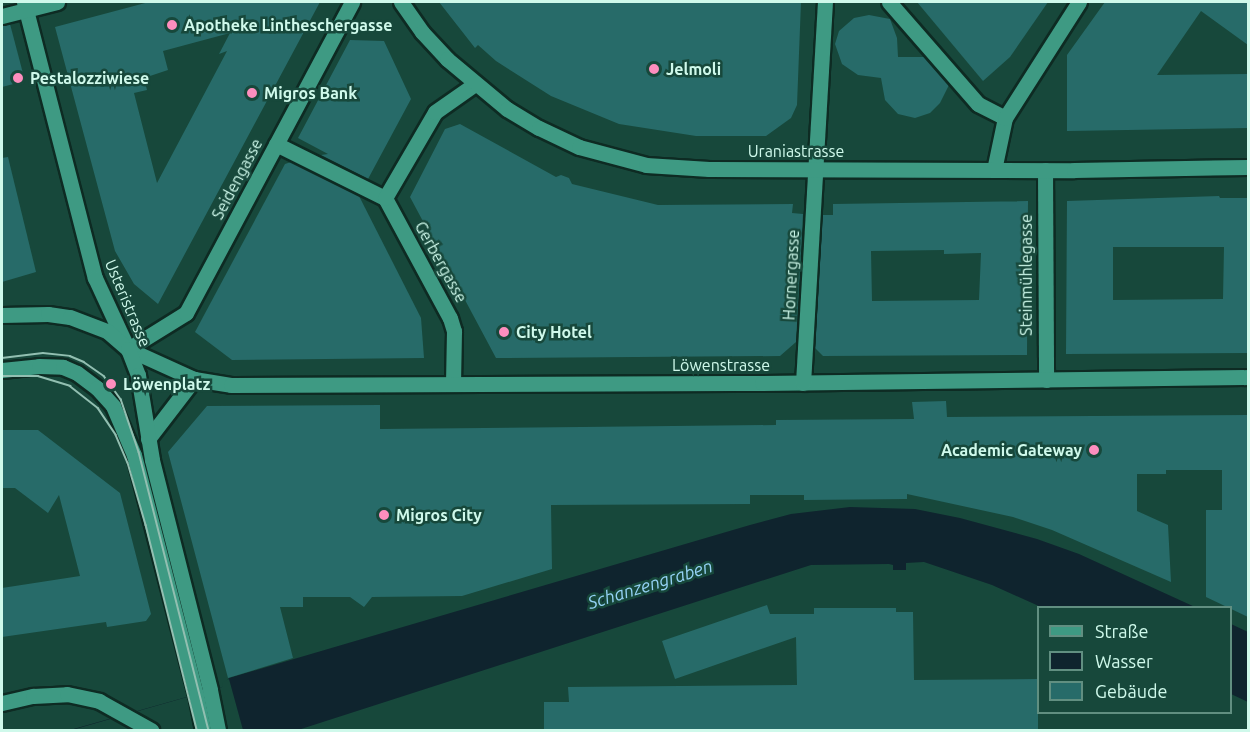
<!DOCTYPE html>
<meta charset="utf-8">
<style>
body{margin:0}
#map{position:relative;width:1250px;height:732px;overflow:hidden;background:#17483b;font-family:Ubuntu,sans-serif}
div>[style]{position:absolute}
[style*='--x']{left:calc(var(--x)*1px);top:calc(var(--y)*1px);width:calc(var(--w)*1px);rotate:calc(var(--a)*1deg)}
.water>*{inset:0;background:#0f242e}
.pier>*{inset:0;background:#17483b}
.building>*{inset:0;background:#276b69}
.roads{filter:drop-shadow(2px 0 #0e2b23) drop-shadow(-2px 0 #0e2b23) drop-shadow(0 2px #0e2b23) drop-shadow(0 -2px #0e2b23)}
.service>*{height:15px;margin:-7.5px;padding:0 7.5px;transform-origin:7.5px;border-radius:7.5px;background:#3e9a83}
.pedestrian>*{height:15px;margin:-7.5px;padding:0 7.5px;transform-origin:7.5px;border-radius:7.5px;background:#3e9a83}
.minor>*{height:15px;margin:-7.5px;padding:0 7.5px;transform-origin:7.5px;border-radius:7.5px;background:#3e9a83}
.tertiary>*{height:15px;margin:-7.5px;padding:0 7.5px;transform-origin:7.5px;border-radius:7.5px;background:#3e9a83}
.tram>*{height:1.5px;margin:-0.75px;padding:0 0.75px;transform-origin:0.75px;border-radius:0.75px;background:#92bfb1}
.dots>*{width:16px;height:16px;translate:-50% -50%;box-sizing:border-box;border:3px solid #17483b;border-radius:50%}
span{translate:-50% -50%;white-space:nowrap;text-align:center;line-height:1.15;-webkit-text-stroke:5px #17483b;paint-order:stroke}
.poi-label{font-size:16px;color:#cff9eb;font-weight:700}
.left{translate:0 -50%;text-align:left}
.right{translate:-100% -50%;text-align:right}
.street-label{font-size:16px;color:#cff9eb}
.water-label{font-size:18px;color:#95d2f5;font-style:italic}
.frame{position:absolute;inset:0;border:3px solid #cff9eb;pointer-events:none}
.legend{position:absolute;left:1037px;top:606px;width:195px;height:108px;box-sizing:border-box;background:#17483b;border:2px solid #618f81;margin:0;padding:8px 10px;list-style:none;font-size:18px;color:#cff9eb}
.legend li{display:flex;align-items:center;gap:12px;height:30px}
.legend b{width:30px;border:2px solid #618f81}
</style>
<div id="map">
<div class="water">
<div style="clip-path:polygon(850px 507px,915px 509px,960px 518px,1037px 539px,1079px 554px,1195px 607px,1041px 607px,992px 585px,924px 562px,906px 563px,906px 570px,893px 570px,893px 565px,889px 564px,811px 565px,298px 730px,70px 730px,222px 687px,229px 678px,750px 525px,791px 514px)"></div>
<div style="clip-path:polygon(1231px 624px,1248px 632px,1248px 702px,1231px 694px)"></div>
</div>
<div class="pier">
<div style="clip-path:polygon(229px 679px,243px 730px,72px 730px,222px 687px,223px 682px)"></div>
</div>
<div class="building">
<div style="clip-path:polygon(evenodd,149px 2px,320px 2px,158px 304px,134px 284px,115px 251px,55px 27px,149px 2px,230px 33px,219px 54px,227px 51px,157px 183px,134px 93px,147px 90px,144px 78px,168px 70px,163px 51px,230px 33px)"></div>
<div style="clip-path:polygon(439px 2px,801px 2px,797px 105px,791px 118px,766px 136px,696px 136px,619px 124px,551px 96px,496px 61px,478px 45px,475px 48px)"></div>
<div style="clip-path:polygon(917px 2px,1048px 2px,1010px 57px,983px 81px)"></div>
<div style="clip-path:polygon(1105px 2px,1248px 2px,1248px 45px,1201px 11px,1157px 75px,1248px 74px,1248px 128px,1067px 131px,1067px 55px)"></div>
<div style="clip-path:polygon(869px 15px,890px 19px,897px 38px,898px 57px,924px 57px,949px 85px,940px 103px,930px 113px,915px 118px,898px 114px,885px 100px,881px 78px,858px 75px,842px 64px,835px 44px,839px 31px,854px 18px)"></div>
<div style="clip-path:polygon(10px 24px,25px 81px,2px 87px,2px 25px)"></div>
<div style="clip-path:polygon(350px 40px,384px 41px,411px 99px,368px 179px,321px 155px,328px 154px,298px 138px)"></div>
<div style="clip-path:polygon(460px 124px,556px 177px,561px 175px,569px 178px,572px 184px,658px 205px,793px 204px,792px 213px,803px 214px,796px 342px,780px 356px,496px 358px,410px 197px,445px 129px)"></div>
<div style="clip-path:polygon(8px 157px,36px 272px,2px 282px,2px 158px)"></div>
<div style="clip-path:polygon(291px 162px,359px 196px,421px 318px,424px 358px,232px 360px,195px 332px,285px 164px)"></div>
<div style="clip-path:polygon(evenodd,1219px 196px,1220px 198px,1248px 198px,1248px 353px,1066px 354px,1067px 201px,1219px 196px,1113px 247px,1224px 247px,1223px 299px,1113px 300px,1113px 247px)"></div>
<div style="clip-path:polygon(evenodd,1028px 201px,1027px 355px,823px 356px,815px 348px,822px 215px,833px 215px,833px 204px,1028px 201px,944px 250px,944px 254px,981px 253px,979px 300px,872px 301px,871px 251px,944px 250px)"></div>
<div style="clip-path:polygon(946px 401px,947px 417px,1248px 415px,1248px 617px,1206px 597px,1206px 510px,1222px 510px,1222px 470px,1166px 470px,1166px 474px,1137px 474px,1137px 511px,1168px 525px,1171px 582px,1052px 530px,1013px 517px,907px 494px,907px 499px,804px 500px,804px 495px,750px 495px,750px 504px,551px 505px,552px 569px,462px 596px,372px 597px,364px 607px,350px 597px,303px 597px,303px 607px,280px 607px,293px 658px,228px 678px,168px 452px,207px 406px,380px 405px,380px 429px,581px 427px,776px 425px,776px 420px,914px 419px,912px 402px)"></div>
<div style="clip-path:polygon(2px 430px,38px 430px,120px 493px,151px 614px,146px 621px,107px 627px,106px 622px,2px 637px,2px 588px,80px 576px,59px 495px,48px 513px,15px 488px,2px 488px)"></div>
<div style="clip-path:polygon(767px 605px,770px 614px,814px 614px,814px 608px,896px 608px,896px 612px,913px 612px,914px 680px,1038px 679px,1038px 730px,544px 730px,544px 702px,569px 702px,568px 687px,797px 685px,796px 637px,675px 679px,662px 641px)"></div>
</div>
<div class="roads">
<div class="service">
<div style="--x:24;--y:2;--w:285;--a:75.6"></div>
<div style="--x:95;--y:278;--w:78;--a:65.1"></div>
<div style="--x:2;--y:370;--w:37;--a:-6"></div>
<div style="--x:39;--y:366;--w:24;--a:2"></div>
<div style="--x:63;--y:367;--w:15;--a:23"></div>
<div style="--x:77;--y:373;--w:25;--a:37"></div>
<div style="--x:97;--y:388;--w:24;--a:48"></div>
<div style="--x:113;--y:406;--w:53;--a:66.8"></div>
<div style="--x:134;--y:455;--w:247;--a:75.5"></div>
<div style="--x:196;--y:694;--w:37;--a:79"></div>
</div>
<div class="pedestrian">
<div style="--x:2;--y:16;--w:57;--a:-14.3"></div>
</div>
<div class="minor">
<div style="--x:889;--y:2;--w:135;--a:48.9"></div>
<div style="--x:978;--y:104;--w:30;--a:27"></div>
<div style="--x:276;--y:144;--w:122;--a:26.4"></div>
<div style="--x:385;--y:198;--w:136;--a:61.6"></div>
<div style="--x:450;--y:318;--w:14;--a:73"></div>
<div style="--x:454;--y:331;--w:52;--a:91.1"></div>
<div style="--x:994;--y:170;--w:53;--a:-78.1"></div>
<div style="--x:1005;--y:118;--w:138;--a:-57.5"></div>
<div style="--x:1045;--y:170;--w:210;--a:89.7"></div>
<div style="--x:385;--y:198;--w:99;--a:-59.8"></div>
<div style="--x:435;--y:112;--w:49;--a:-35"></div>
<div style="--x:128;--y:349;--w:72;--a:24.4"></div>
<div style="--x:194;--y:379;--w:37;--a:9"></div>
<div style="--x:231;--y:385;--w:531;--a:-0.22"></div>
<div style="--x:762;--y:383;--w:486;--a:-0.7"></div>
<div style="--x:128;--y:349;--w:68;--a:-31.8"></div>
<div style="--x:186;--y:313;--w:353;--a:-61.9"></div>
<div style="--x:803;--y:383;--w:382;--a:-86.7"></div>
<div style="--x:148;--y:439;--w:76;--a:-52.5"></div>
</div>
<div class="tertiary">
<div style="--x:401;--y:2;--w:37;--a:55"></div>
<div style="--x:422;--y:32;--w:37;--a:47"></div>
<div style="--x:447;--y:59;--w:78;--a:39.8"></div>
<div style="--x:507;--y:109;--w:37;--a:31"></div>
<div style="--x:539;--y:128;--w:44;--a:25.4"></div>
<div style="--x:579;--y:147;--w:69;--a:15"></div>
<div style="--x:646;--y:165;--w:63;--a:3.6"></div>
<div style="--x:709;--y:169;--w:365;--a:0.2"></div>
<div style="--x:1074;--y:170;--w:174;--a:-1"></div>
<div style="--x:2;--y:315;--w:46;--a:-1.2"></div>
<div style="--x:48;--y:314;--w:22;--a:8"></div>
<div style="--x:70;--y:317;--w:40;--a:21"></div>
<div style="--x:107;--y:331;--w:28;--a:41"></div>
<div style="--x:128;--y:349;--w:28;--a:69"></div>
<div style="--x:138;--y:375;--w:86;--a:80.6"></div>
<div style="--x:152;--y:460;--w:237;--a:75.8"></div>
<div style="--x:210;--y:690;--w:41;--a:78.7"></div>
<div style="--x:2;--y:703;--w:32;--a:-13"></div>
<div style="--x:33;--y:696;--w:34;--a:-3"></div>
<div style="--x:67;--y:694;--w:33;--a:12"></div>
<div style="--x:99;--y:701;--w:60;--a:29.1"></div>
</div>
</div>
<div class="tram">
<div style="--x:2;--y:358;--w:41;--a:-7"></div>
<div style="--x:43;--y:353;--w:27;--a:6"></div>
<div style="--x:70;--y:356;--w:15;--a:23"></div>
<div style="--x:84;--y:362;--w:24;--a:35"></div>
<div style="--x:104;--y:376;--w:29;--a:54"></div>
<div style="--x:121;--y:399;--w:56;--a:71.2"></div>
<div style="--x:139;--y:452;--w:287;--a:75.9"></div>
<div style="--x:2;--y:376;--w:36;--a:0"></div>
<div style="--x:38;--y:376;--w:34;--a:17"></div>
<div style="--x:70;--y:386;--w:36;--a:38"></div>
<div style="--x:98;--y:408;--w:32;--a:56"></div>
<div style="--x:116;--y:435;--w:30;--a:67"></div>
<div style="--x:128;--y:463;--w:65;--a:73.8"></div>
<div style="--x:146;--y:525;--w:211;--a:76"></div>
</div>
<div class="dots">
<div style="left:172px;top:25px;background:#fd8ebe"></div>
<div style="left:654px;top:69px;background:#fd8ebe"></div>
<div style="left:18px;top:78px;background:#fd8ebe"></div>
<div style="left:252px;top:93px;background:#fd8ebe"></div>
<div style="left:504px;top:332px;background:#fd8ebe"></div>
<div style="left:111px;top:384px;background:#fd8ebe"></div>
<div style="left:1094px;top:450px;background:#fd8ebe"></div>
<div style="left:384px;top:515px;background:#fd8ebe"></div>
</div>
<div class="poi-label">
<span class="left" style="left:184px;top:25px">Apotheke Lintheschergasse</span>
<span class="left" style="left:666px;top:69px">Jelmoli</span>
<span class="left" style="left:30px;top:78px">Pestalozziwiese</span>
<span class="left" style="left:264px;top:93px">Migros Bank</span>
<span class="left" style="left:516px;top:332px">City Hotel</span>
<span class="left" style="left:123px;top:384px">Löwenplatz</span>
<span class="right" style="left:1082px;top:450px">Academic Gateway</span>
<span class="left" style="left:396px;top:515px">Migros City</span>
</div>
<div class="street-label">
<span style="left:796px;top:151px">Uraniastrasse</span>
<span style="left:237px;top:179px;rotate:-62deg">Seidengasse</span>
<span style="left:441px;top:262px;rotate:61deg">Gerbergasse</span>
<span style="left:791px;top:275px;rotate:-87deg">Hornergasse</span>
<span style="left:1026px;top:275px;rotate:-90deg">Steinmühlegasse</span>
<span style="left:128px;top:303px;rotate:67deg">Usteristrasse</span>
<span style="left:721px;top:365px">Löwenstrasse</span>
</div>
<div class="water-label">
<span style="left:650px;top:584px;rotate:-17deg">Schanzengraben</span>
</div>
<div class="frame"></div>
<ul class="legend">
<li><b style="height:8px;background:#3e9a83"></b>Straße</li>
<li><b style="height:16px;background:#0f242e"></b>Wasser</li>
<li><b style="height:16px;background:#276b69"></b>Gebäude</li>
</ul>
</div>
